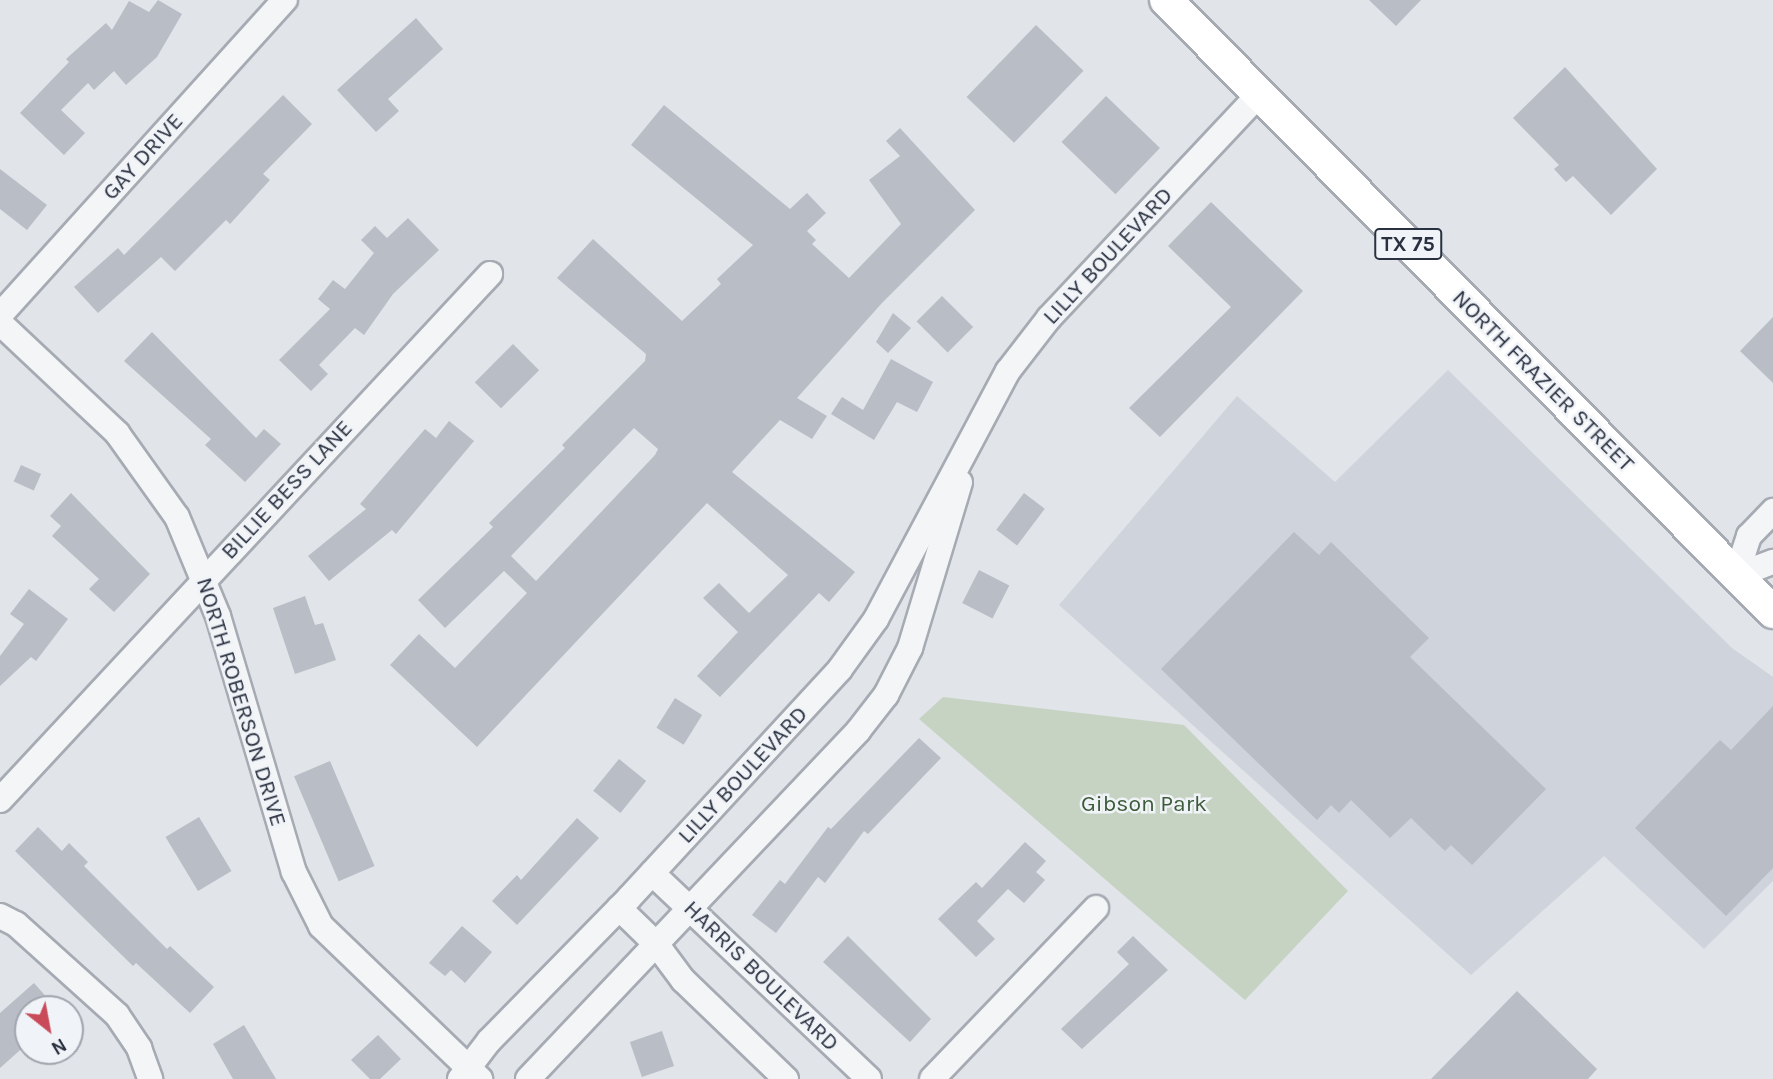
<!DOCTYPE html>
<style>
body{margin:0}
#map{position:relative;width:1773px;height:1079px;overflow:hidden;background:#e1e4e9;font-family:Karla,sans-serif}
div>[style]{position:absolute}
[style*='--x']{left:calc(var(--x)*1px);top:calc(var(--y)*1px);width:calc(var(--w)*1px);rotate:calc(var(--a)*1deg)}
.built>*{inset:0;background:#cfd3db}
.green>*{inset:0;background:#c6d3c2}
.building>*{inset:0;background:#b8bdc6;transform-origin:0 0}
.roads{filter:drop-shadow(2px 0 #a6abb3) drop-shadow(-2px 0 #a6abb3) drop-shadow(0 2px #a6abb3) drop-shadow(0 -2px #a6abb3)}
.minor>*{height:24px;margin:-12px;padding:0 12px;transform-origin:12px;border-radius:12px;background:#f3f5f7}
.major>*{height:32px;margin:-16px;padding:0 16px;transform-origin:16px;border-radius:16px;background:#fff}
span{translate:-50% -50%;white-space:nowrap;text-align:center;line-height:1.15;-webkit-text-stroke:5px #f0f3f7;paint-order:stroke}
.shield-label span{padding:2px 5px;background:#f0f3f7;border:2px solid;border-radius:5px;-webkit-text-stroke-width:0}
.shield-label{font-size:21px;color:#2a3140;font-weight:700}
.street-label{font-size:23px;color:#2a3140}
.park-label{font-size:23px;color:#3d5b38}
.north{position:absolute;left:14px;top:995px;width:70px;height:70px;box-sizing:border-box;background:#f0f3f7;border:2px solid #a1a5ae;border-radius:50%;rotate:149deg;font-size:19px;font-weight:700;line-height:28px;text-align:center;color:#2a3140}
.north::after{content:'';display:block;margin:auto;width:24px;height:32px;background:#c94b59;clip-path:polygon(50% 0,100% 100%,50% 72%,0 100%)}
</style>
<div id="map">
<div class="built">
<div style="clip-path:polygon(1448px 370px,1732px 648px,1773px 677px,1773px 881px,1704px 949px,1604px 856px,1471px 975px,1059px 605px,1237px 396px,1335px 482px)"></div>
</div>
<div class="green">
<div style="clip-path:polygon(943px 697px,1184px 725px,1348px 891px,1245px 1000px,919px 719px)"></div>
</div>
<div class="building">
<div style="clip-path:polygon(158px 0,182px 14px,157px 57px,126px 85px,114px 71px,94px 90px,88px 83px,61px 110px,85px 133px,64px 155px,20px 113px,69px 62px,66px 59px,106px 23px,112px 30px,129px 1px,149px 12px)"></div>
<div style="clip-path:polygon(1369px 0,1421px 0,1396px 26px)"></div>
<div style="clip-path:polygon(416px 18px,443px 49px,388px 99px,399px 111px,376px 132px,337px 90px)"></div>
<div style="left:1036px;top:25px;width:66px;height:100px;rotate:44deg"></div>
<div style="clip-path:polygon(1565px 67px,1657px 169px,1611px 215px,1573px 176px,1566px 182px,1554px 169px,1559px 165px,1513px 118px)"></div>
<div style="clip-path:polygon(283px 95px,312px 124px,263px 174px,270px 180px,230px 224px,226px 220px,175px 271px,161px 257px,98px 313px,74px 287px,118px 248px,124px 255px)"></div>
<div style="left:1106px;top:96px;width:75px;height:64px;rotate:44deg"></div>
<div style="clip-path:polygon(evenodd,664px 105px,790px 209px,807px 193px,826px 213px,807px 231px,816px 240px,812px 244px,849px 278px,901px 224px,869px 180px,900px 156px,886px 141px,900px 128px,975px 210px,882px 303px,797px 398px,827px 416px,812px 439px,780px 420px,732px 472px,855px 572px,829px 602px,819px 593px,720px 697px,697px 676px,738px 632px,703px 598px,719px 583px,749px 613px,788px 575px,707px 503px,477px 747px,390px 665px,419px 634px,455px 668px,527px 593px,504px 571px,445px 628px,418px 600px,493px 527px,489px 523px,565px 448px,562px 445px,645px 361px,646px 354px,557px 278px,593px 239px,682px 321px,721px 284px,717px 279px,753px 245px,631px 145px,664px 105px,634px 428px,658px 449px,655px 455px,536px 581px,511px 556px,634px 428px)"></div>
<div style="clip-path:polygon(0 169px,47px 205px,27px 230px,0 209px)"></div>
<div style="clip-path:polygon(1211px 202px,1303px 291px,1160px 437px,1129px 408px,1231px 307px,1168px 246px)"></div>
<div style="clip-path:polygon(408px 218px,439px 250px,393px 294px,364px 335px,355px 328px,319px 365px,328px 374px,311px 391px,279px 360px,330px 309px,318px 299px,333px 280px,345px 289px,374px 253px,361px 240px,375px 226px,387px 238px)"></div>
<div style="left:942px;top:296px;width:44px;height:36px;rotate:45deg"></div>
<div style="clip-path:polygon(893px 313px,911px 328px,888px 353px,876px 342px)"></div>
<div style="clip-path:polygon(1773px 317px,1773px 383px,1740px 351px)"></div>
<div style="clip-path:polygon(152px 332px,256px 438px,264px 429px,281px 444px,245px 482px,205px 445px,211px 439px,124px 361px)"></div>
<div style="left:513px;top:344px;width:37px;height:54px;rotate:45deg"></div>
<div style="clip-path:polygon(891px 359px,933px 382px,917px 412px,897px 402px,874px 440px,831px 414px,842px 397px,863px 410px)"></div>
<div style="clip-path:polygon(449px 421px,474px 441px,396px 534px,392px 530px,329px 581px,308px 556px,366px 509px,360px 504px,425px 429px,436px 438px)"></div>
<div style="left:21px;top:465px;width:22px;height:18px;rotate:24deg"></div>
<div style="clip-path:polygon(71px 493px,150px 574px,114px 612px,89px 589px,99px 579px,52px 536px,61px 526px,50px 516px)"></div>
<div style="left:1024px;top:493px;width:26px;height:46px;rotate:37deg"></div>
<div style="clip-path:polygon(1294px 532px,1319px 555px,1331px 542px,1429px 638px,1410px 657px,1546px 789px,1472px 865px,1451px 845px,1445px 851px,1411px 818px,1390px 838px,1351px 800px,1339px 813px,1331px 805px,1317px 820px,1161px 669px)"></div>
<div style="left:979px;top:570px;width:34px;height:37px;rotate:27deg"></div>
<div style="clip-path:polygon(29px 589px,68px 619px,36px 661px,31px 657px,0 686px,0 656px,24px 624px,10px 614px)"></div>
<div style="clip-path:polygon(305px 596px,315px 625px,323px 623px,336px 660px,295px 674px,273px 608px)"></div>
<div style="left:675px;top:698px;width:32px;height:35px;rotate:32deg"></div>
<div style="clip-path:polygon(1773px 706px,1773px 868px,1726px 916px,1635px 828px,1720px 740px,1731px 750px)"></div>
<div style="clip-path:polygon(919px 738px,941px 758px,868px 834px,864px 831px,825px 883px,818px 877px,776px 933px,752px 915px,780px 880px,785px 884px,828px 827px,831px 829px)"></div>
<div style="left:619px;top:759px;width:35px;height:41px;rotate:39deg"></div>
<div style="left:330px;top:761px;width:114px;height:39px;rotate:67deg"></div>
<div style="left:199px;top:817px;width:63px;height:39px;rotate:59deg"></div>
<div style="clip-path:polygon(577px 818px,599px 838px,517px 925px,492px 901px,517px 875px,521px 880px)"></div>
<div style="clip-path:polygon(38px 827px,62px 851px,69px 843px,88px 862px,84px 866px,167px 949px,170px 946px,214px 987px,190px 1013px,136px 963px,133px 966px,15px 851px)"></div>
<div style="clip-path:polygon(1025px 842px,1046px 861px,1036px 872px,1045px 880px,1024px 903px,1008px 889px,977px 921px,995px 939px,976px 957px,938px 919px,976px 882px,982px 888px)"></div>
<div style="clip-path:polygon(462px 926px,492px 952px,465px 983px,451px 970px,445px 976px,429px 963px)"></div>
<div style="clip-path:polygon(848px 936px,931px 1019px,910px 1042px,823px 962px)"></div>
<div style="clip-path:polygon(1133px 936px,1168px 970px,1082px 1049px,1061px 1029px,1129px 964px,1117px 952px)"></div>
<div style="clip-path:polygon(34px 983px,57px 1009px,28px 1009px,28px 1043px,0 1068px,0 1013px)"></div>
<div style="clip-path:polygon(1517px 991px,1597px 1069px,1588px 1079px,1431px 1079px)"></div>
<div style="clip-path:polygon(244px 1025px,276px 1079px,233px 1079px,213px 1044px)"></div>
<div style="left:662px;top:1031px;width:37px;height:34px;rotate:71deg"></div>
<div style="clip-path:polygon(378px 1035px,401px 1059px,380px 1079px,370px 1079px,351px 1060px)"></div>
</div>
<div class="roads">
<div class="minor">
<div style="--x:0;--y:315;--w:425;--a:-47.9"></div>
<div style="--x:0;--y:323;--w:161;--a:43.2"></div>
<div style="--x:117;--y:433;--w:103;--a:54.5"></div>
<div style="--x:177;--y:517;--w:107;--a:67.5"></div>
<div style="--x:218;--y:616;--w:267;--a:73.5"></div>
<div style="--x:294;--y:872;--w:60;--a:63.4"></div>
<div style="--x:321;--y:926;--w:221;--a:43.9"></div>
<div style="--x:1736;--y:576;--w:42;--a:-72"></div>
<div style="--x:1749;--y:536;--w:35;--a:-46"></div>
<div style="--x:1736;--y:576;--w:40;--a:-21"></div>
<div style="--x:0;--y:800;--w:719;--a:-47.03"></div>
<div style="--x:652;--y:873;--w:299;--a:43.5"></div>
<div style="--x:619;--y:908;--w:53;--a:44.2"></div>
<div style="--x:657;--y:945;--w:44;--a:53.4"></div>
<div style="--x:683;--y:980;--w:143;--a:43.9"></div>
<div style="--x:0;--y:916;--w:18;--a:27"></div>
<div style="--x:16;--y:924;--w:136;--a:42"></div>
<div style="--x:117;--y:1015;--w:40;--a:56"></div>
<div style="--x:139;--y:1048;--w:33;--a:70"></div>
<div style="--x:460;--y:1079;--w:48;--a:-52.7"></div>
<div style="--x:489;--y:1041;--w:200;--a:-45.6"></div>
<div style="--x:629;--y:898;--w:311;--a:-47.3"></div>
<div style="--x:840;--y:669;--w:62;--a:-54.2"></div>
<div style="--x:876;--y:619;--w:281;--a:-62"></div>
<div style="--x:1008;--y:371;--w:67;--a:-52.3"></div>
<div style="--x:1049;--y:318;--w:307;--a:-46.8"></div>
<div style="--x:528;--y:1079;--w:480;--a:-46.5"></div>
<div style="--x:858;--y:731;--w:46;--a:-52.1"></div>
<div style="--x:886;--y:695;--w:53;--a:-62.9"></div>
<div style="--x:910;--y:648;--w:173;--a:-73.2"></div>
<div style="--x:932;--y:1079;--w:237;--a:-46.2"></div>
</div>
<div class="major">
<div style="--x:1166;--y:0;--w:862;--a:45.24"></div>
</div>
</div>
<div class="shield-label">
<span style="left:1408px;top:244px">TX 75</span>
</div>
<div class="street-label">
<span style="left:143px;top:157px;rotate:-48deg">GAY DRIVE</span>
<span style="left:1108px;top:256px;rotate:-47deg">LILLY BOULEVARD</span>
<span style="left:1543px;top:381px;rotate:45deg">NORTH FRAZIER STREET</span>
<span style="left:287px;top:490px;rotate:-47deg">BILLIE BESS LANE</span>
<span style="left:241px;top:702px;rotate:73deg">NORTH ROBERSON DRIVE</span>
<span style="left:743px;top:775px;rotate:-47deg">LILLY BOULEVARD</span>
<span style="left:761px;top:976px;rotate:44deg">HARRIS BOULEVARD</span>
</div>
<div class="park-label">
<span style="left:1144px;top:804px">Gibson Park</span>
</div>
<div class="north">N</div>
</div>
